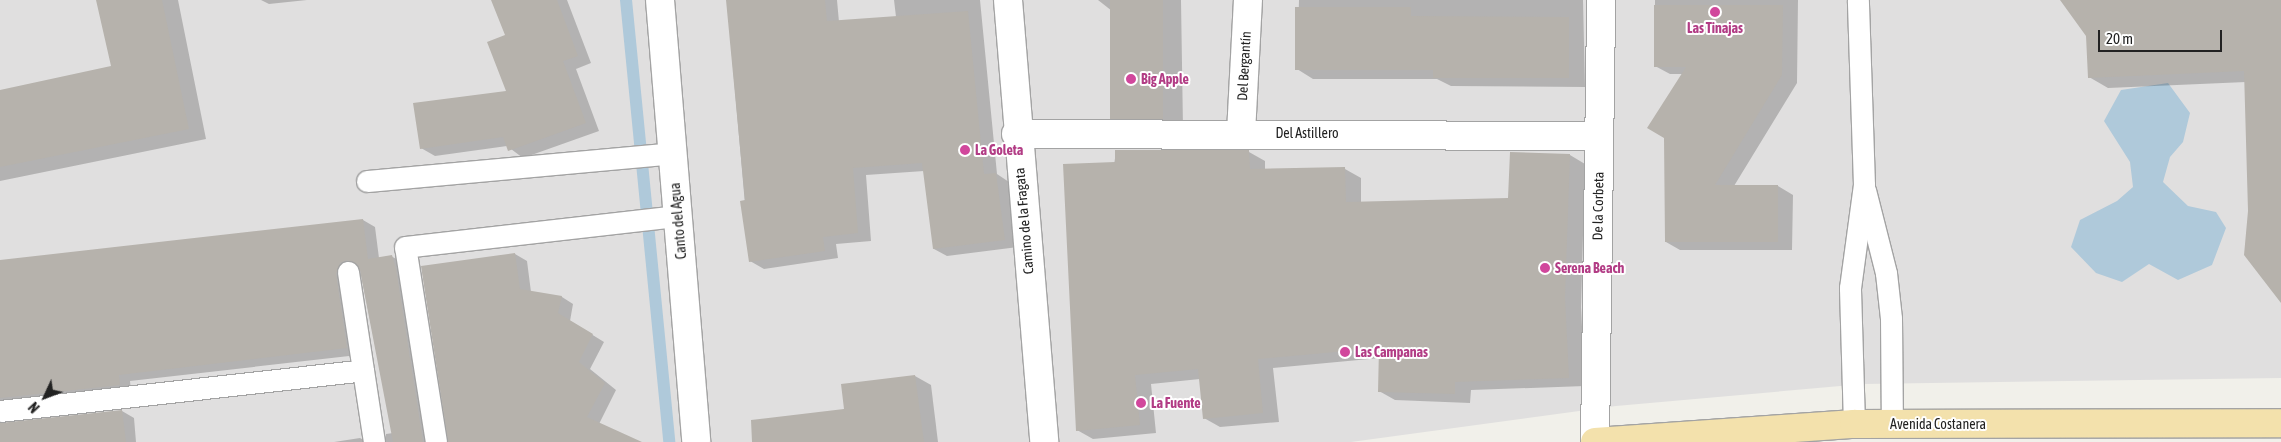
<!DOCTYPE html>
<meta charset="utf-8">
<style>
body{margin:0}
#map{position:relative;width:2281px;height:442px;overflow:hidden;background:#f1f0ea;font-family:"Asap Condensed",sans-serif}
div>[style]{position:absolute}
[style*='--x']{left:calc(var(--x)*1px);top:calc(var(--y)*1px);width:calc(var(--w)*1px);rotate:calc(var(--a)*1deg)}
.residential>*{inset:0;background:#e0dfdf}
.water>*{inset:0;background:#afc9da}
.shadow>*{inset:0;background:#0003}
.stream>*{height:12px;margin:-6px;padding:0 6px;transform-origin:6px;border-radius:6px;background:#afc9da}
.building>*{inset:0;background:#b6b2ac;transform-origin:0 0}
.roads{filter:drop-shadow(1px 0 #a3a3a3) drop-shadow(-1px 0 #a3a3a3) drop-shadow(0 1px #a3a3a3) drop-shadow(0 -1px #a3a3a3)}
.lane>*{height:21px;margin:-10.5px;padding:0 10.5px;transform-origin:10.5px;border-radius:10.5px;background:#fff}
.street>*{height:28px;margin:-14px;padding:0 14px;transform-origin:14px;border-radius:14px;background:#fff}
.primary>*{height:28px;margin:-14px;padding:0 14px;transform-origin:14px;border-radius:14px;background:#f3e1ac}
.dots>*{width:14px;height:14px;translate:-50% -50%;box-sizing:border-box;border:2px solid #fff;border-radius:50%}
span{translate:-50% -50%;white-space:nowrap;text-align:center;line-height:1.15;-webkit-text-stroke:4px #fff;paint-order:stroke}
.hotel-label{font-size:14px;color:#b23c85;font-weight:700}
.left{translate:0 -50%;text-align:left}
.street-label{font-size:14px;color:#222}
.north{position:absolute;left:20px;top:372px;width:50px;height:50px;-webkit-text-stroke:4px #fff;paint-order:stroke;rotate:227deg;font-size:14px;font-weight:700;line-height:20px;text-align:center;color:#222}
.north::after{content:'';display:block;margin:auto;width:18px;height:22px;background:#222;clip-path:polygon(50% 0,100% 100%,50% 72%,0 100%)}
.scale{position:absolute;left:2098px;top:30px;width:124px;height:22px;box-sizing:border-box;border:2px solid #222;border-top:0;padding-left:6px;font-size:15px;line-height:18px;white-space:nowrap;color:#222;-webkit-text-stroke:4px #fff;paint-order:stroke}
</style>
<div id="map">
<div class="residential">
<div style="clip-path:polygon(0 0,2281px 0,2281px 378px,1863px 384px,1616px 406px,1351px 442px,0 442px)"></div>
</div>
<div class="water">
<div style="clip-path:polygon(2168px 83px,2190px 113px,2183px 142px,2170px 157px,2163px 182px,2188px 206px,2216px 212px,2226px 228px,2212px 265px,2178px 280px,2149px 264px,2122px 282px,2096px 273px,2071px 247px,2080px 220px,2117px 201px,2133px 187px,2130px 162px,2104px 121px,2121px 90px)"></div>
</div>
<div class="shadow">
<div style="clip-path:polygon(97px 0,178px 0,206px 139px,0 181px,0 92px,112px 67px)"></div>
<div style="clip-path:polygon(261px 0,307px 0,269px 4px)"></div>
<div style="clip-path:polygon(493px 0,567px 0,591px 63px,576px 69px,599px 131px,523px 158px,507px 146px,435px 156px,421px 148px,508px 92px,506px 36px)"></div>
<div style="clip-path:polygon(727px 0,837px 0,839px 22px,896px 17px,894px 0,980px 0,997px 174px,1009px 182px,1018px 247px,947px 256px,934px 249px,924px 171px,866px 175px,871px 241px,836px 244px,838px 258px,764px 269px,750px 261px)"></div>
<div style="clip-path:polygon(1098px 0,1181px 0,1183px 128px,1131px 127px,1115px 118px,1112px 11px)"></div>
<div style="clip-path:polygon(1299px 0,1583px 0,1585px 87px,1451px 86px,1437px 79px,1313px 79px,1297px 69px)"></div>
<div style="clip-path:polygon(1655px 0,1798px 0,1797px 83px,1734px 186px,1778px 186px,1793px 195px,1792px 250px,1680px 250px,1666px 242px,1683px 74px,1670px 74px,1655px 66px)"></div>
<div style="clip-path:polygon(2061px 0,2281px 0,2281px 299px,2249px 211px,2246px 82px,2108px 88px,2089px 77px,2087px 36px)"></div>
<div style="clip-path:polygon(1116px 151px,1249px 152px,1265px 161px,1265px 170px,1345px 169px,1361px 178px,1361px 203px,1510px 199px,1570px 155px,1585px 164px,1581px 307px,1585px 386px,1471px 390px,1470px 403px,1395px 400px,1379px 391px,1380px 358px,1273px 368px,1279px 422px,1220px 427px,1204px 418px,1200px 379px,1151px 384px,1156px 433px,1093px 439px,1077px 430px)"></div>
<div style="clip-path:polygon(363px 220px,375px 227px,379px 258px,391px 256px,403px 263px,436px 442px,385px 442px,386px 434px,393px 433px,359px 265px,348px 275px,358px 355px,130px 381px,131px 391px,0 413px,0 262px)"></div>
<div style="clip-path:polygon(515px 254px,527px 261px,531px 292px,562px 297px,573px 304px,570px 321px,604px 342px,590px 369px,616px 390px,599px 424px,625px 442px,449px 442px,422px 267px)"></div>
<div style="clip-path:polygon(915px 376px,931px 385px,938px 442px,774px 442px)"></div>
<div style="clip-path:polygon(122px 411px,134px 418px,136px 442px,0 442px,0 414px,2px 425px)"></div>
<div style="clip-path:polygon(360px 438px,367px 442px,334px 442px)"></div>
</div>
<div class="stream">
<div style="--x:626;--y:0;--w:444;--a:84.4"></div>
</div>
<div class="building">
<div style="clip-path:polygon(96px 0,162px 0,189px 129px,0 167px,0 90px,111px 66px)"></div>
<div style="clip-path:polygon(491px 0,557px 0,578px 56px,563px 61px,586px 123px,508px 151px,503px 137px,420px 149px,413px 103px,506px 91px,487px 42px,505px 35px)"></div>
<div style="clip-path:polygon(726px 0,825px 0,827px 21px,968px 11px,984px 174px,996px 173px,1005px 240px,933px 249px,922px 163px,853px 168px,858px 233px,823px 237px,825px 251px,749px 262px,740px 201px,745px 200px)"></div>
<div style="left:1110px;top:0;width:53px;height:119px"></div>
<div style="clip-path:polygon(2060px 0,2281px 0,2281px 303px,2244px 255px,2248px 211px,2244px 71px,2088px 78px,2086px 36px)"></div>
<div style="clip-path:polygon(1654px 5px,1783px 5px,1782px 75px,1715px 185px,1778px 185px,1778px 242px,1665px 242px,1664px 138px,1647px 128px,1686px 67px,1654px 67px)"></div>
<div style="clip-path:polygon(1295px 7px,1411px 7px,1411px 16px,1569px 17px,1569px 78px,1433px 78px,1433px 70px,1295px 70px)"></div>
<div style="clip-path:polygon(1115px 150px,1249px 150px,1250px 169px,1345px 167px,1346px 202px,1508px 198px,1510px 152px,1570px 154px,1565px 297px,1569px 378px,1455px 382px,1455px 394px,1378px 392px,1379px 348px,1258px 359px,1263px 413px,1203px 419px,1198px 369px,1135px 375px,1140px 425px,1076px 431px,1063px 164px,1115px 162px)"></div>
<div style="clip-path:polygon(363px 219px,368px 259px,392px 255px,396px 269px,423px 442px,393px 442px,360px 270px,347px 260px,340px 263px,336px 274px,347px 348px,119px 375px,120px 385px,0 398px,0 260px)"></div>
<div style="clip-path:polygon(515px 253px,520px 289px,562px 296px,558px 313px,593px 334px,579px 362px,605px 383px,587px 417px,642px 442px,448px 442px,421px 266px)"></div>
<div style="clip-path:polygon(915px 375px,924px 442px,752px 442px,751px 420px,844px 409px,841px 384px)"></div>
<div style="clip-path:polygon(122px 410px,126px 442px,0 442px,0 423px)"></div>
</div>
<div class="roads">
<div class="lane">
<div style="--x:367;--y:181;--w:307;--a:-5.2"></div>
<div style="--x:1865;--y:190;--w:86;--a:75.8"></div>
<div style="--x:1886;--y:273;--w:45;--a:83.7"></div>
<div style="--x:1891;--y:318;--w:106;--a:89.5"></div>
<div style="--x:348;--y:272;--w:172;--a:81.3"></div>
<div style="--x:0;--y:411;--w:365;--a:-6.4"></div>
<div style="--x:1854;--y:424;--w:136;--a:-91.7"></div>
<div style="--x:1850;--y:288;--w:104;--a:-82.3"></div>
<div style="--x:1864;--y:185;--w:185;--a:-91.9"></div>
<div style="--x:436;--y:442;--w:197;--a:-99"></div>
<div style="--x:405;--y:247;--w:275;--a:-6.5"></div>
</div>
<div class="street">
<div style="--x:660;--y:0;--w:443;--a:85.3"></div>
<div style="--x:1008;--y:0;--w:443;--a:85.3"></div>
<div style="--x:1241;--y:133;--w:133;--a:-87"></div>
<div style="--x:1016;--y:134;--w:582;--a:0.2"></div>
<div style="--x:1595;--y:442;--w:442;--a:-89.2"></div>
</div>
<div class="primary">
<div style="--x:1595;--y:442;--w:260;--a:-4"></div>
<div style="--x:1854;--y:424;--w:427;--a:-0.1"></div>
</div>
</div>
<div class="dots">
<div style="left:1715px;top:12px;background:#d1479c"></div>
<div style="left:1131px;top:79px;background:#d1479c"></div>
<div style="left:965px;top:150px;background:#d1479c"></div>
<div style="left:1545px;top:268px;background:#d1479c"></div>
<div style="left:1345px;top:352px;background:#d1479c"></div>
<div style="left:1141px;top:403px;background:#d1479c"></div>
</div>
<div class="hotel-label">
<span style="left:1715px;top:28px">Las Tinajas</span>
<span class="left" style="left:1141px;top:79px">Big Apple</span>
<span class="left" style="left:975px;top:150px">La Goleta</span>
<span class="left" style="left:1555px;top:268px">Serena Beach</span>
<span class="left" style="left:1355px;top:352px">Las Campanas</span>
<span class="left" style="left:1151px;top:403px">La Fuente</span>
</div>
<div class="street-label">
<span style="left:1244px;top:66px;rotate:-87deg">Del Bergantín</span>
<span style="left:1307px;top:133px">Del Astillero</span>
<span style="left:1598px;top:206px;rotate:-89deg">De la Corbeta</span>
<span style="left:678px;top:221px;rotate:-95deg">Canto del Agua</span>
<span style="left:1024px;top:221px;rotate:-95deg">Camino de la Fragata</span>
<span style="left:1938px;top:424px">Avenida Costanera</span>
</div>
<div class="north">N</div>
<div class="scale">20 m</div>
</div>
